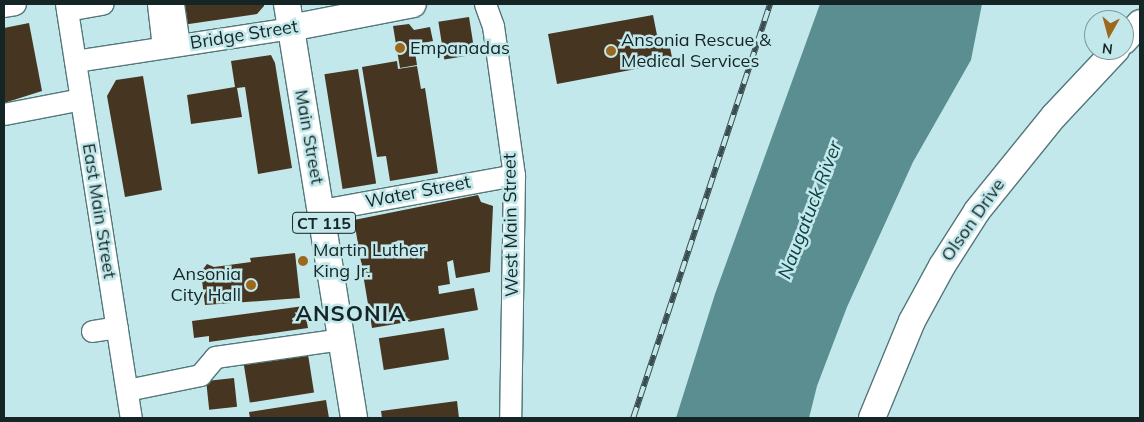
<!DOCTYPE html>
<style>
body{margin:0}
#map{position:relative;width:1144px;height:422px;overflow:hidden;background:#c2e8eb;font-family:Mulish,sans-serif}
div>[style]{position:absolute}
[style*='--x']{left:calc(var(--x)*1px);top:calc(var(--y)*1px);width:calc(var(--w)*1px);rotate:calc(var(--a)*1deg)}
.water>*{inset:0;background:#5a8e91}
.building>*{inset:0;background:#463521;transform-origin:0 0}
.roads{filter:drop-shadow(1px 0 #547779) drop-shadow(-1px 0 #547779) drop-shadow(0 1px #547779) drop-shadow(0 -1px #547779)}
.minor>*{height:21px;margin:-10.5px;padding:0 10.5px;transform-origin:10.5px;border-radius:10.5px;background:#fff}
.major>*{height:26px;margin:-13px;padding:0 13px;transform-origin:13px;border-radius:13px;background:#fff}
.rail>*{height:5.5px;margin-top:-2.75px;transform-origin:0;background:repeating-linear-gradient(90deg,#c2e8eb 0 11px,#3a4d4e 0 22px);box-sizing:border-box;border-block:1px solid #3a4d4e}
.dots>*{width:14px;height:14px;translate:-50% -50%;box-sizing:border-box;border:2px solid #c2e8eb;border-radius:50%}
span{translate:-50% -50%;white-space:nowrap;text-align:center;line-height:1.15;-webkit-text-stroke:5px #c2e8eb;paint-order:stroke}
.shield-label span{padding:1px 4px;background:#c2e8eb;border:1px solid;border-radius:4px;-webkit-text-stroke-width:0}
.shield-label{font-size:16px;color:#152424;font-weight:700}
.street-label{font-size:18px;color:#152424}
.poi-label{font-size:18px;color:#152424}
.left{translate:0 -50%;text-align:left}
.right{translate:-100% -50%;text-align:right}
.water-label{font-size:19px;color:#0f4144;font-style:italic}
.district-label{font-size:22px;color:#152424;font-weight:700;letter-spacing:1px}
.frame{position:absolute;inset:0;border:5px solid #152424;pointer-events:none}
.north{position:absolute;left:1084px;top:10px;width:50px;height:50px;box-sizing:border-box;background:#c2e8eb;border:1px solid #7d9a9b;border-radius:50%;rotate:187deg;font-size:14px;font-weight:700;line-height:20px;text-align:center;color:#152424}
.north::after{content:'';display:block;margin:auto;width:18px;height:22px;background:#9c681e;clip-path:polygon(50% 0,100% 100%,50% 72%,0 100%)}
</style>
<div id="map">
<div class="water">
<div style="clip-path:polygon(820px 4px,982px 4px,971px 60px,913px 162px,847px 307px,817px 386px,809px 418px,676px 418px,715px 294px)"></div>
</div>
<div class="building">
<div style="clip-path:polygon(179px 4px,264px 4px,264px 6px,257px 14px,182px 25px)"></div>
<div style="clip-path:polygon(653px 15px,658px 40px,668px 38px,673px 62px,557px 84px,548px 34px)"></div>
<div style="left:469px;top:17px;width:38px;height:31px;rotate:81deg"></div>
<div style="clip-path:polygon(29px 23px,42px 91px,4px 103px,4px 28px)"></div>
<div style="clip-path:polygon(409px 24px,414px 30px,430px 27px,433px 41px,423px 43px,424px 47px,415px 52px,417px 65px,400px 68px,393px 26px)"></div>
<div style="clip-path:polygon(271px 55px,275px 63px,292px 168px,258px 174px,245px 87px,237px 88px,242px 117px,191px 124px,187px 95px,235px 87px,231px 61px)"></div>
<div style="clip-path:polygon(397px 61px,398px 69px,417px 66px,421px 89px,425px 88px,438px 173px,390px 181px,386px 156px,377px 157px,362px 67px)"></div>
<div style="left:358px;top:69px;width:116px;height:34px;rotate:81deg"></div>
<div style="clip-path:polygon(143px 76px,162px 190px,125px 197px,107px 96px,116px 80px)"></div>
<div style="clip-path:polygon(478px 195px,481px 202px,493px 206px,490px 272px,456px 278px,453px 260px,447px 262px,450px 284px,438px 286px,439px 294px,474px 288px,478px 310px,372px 328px,354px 220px)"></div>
<div style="clip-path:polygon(295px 253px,300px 298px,205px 305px,201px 272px,207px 264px,214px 267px,251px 262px,250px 258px)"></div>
<div style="clip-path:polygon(304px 306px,308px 328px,209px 342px,209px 336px,194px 338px,192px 321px)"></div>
<div style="left:444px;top:328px;width:32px;height:66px;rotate:81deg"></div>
<div style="left:307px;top:348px;width:45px;height:65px;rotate:81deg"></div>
<div style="left:234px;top:378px;width:29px;height:28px;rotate:84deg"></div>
<div style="clip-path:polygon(326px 400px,329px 418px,250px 418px,249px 412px)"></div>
<div style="clip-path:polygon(457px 401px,459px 418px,382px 418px,381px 411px)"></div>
</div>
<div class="roads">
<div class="minor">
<div style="--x:66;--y:4;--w:419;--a:81.1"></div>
<div style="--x:158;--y:4;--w:43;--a:83.4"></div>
<div style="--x:173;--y:4;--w:41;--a:81.7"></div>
<div style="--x:485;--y:4;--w:23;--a:70"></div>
<div style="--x:493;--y:26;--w:150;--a:82"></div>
<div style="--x:514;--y:175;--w:243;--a:90.9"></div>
<div style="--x:4;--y:6;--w:11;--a:-10"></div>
<div style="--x:67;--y:10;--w:36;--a:-10"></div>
<div style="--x:75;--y:61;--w:218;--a:-8.7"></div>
<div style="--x:4;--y:114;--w:78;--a:-11"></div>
<div style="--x:322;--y:210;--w:195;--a:-10.3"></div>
<div style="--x:92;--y:331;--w:25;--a:-9"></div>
<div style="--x:127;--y:390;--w:75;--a:-11.6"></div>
<div style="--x:200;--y:375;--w:23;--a:-50"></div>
<div style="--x:215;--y:357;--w:127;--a:-8.1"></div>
</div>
<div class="major">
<div style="--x:287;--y:4;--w:419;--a:80.8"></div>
<div style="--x:290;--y:28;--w:125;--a:-11"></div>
<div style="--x:1124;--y:41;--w:24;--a:-48"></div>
<div style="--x:872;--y:418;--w:105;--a:-67.6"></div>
<div style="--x:912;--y:321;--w:63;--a:-61.4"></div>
<div style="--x:942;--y:266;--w:65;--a:-57.5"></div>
<div style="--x:977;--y:211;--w:122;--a:-51"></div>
<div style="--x:1054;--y:116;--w:91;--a:-46.8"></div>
</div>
</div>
<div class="rail">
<div style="--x:633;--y:418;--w:436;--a:-71.7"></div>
</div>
<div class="dots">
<div style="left:400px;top:48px;background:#9c681e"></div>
<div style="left:611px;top:51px;background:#9c681e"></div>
<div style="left:303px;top:261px;background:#9c681e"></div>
<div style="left:251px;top:285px;background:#9c681e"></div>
</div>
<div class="shield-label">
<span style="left:324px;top:223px">CT 115</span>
</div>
<div class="street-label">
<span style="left:244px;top:35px;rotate:-9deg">Bridge Street</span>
<span style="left:309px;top:137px;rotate:80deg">Main Street</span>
<span style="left:418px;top:192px;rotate:-11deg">Water Street</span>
<span style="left:99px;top:211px;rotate:81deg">East Main Street</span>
<span style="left:973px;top:220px;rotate:-55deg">Olson Drive</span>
<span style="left:511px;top:225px;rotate:-91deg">West Main Street</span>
</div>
<div class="poi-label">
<span class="left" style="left:621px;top:51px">Ansonia Rescue &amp;<br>Medical Services</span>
<span class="left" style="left:410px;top:48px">Empanadas</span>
<span class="left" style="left:313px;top:261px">Martin Luther<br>King Jr.</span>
<span class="right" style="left:241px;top:285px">Ansonia<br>City Hall</span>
</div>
<div class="water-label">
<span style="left:810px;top:210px;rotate:-69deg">Naugatuck River</span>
</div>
<div class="district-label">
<span style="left:351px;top:314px">ANSONIA</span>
</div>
<div class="frame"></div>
<div class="north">N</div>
</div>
